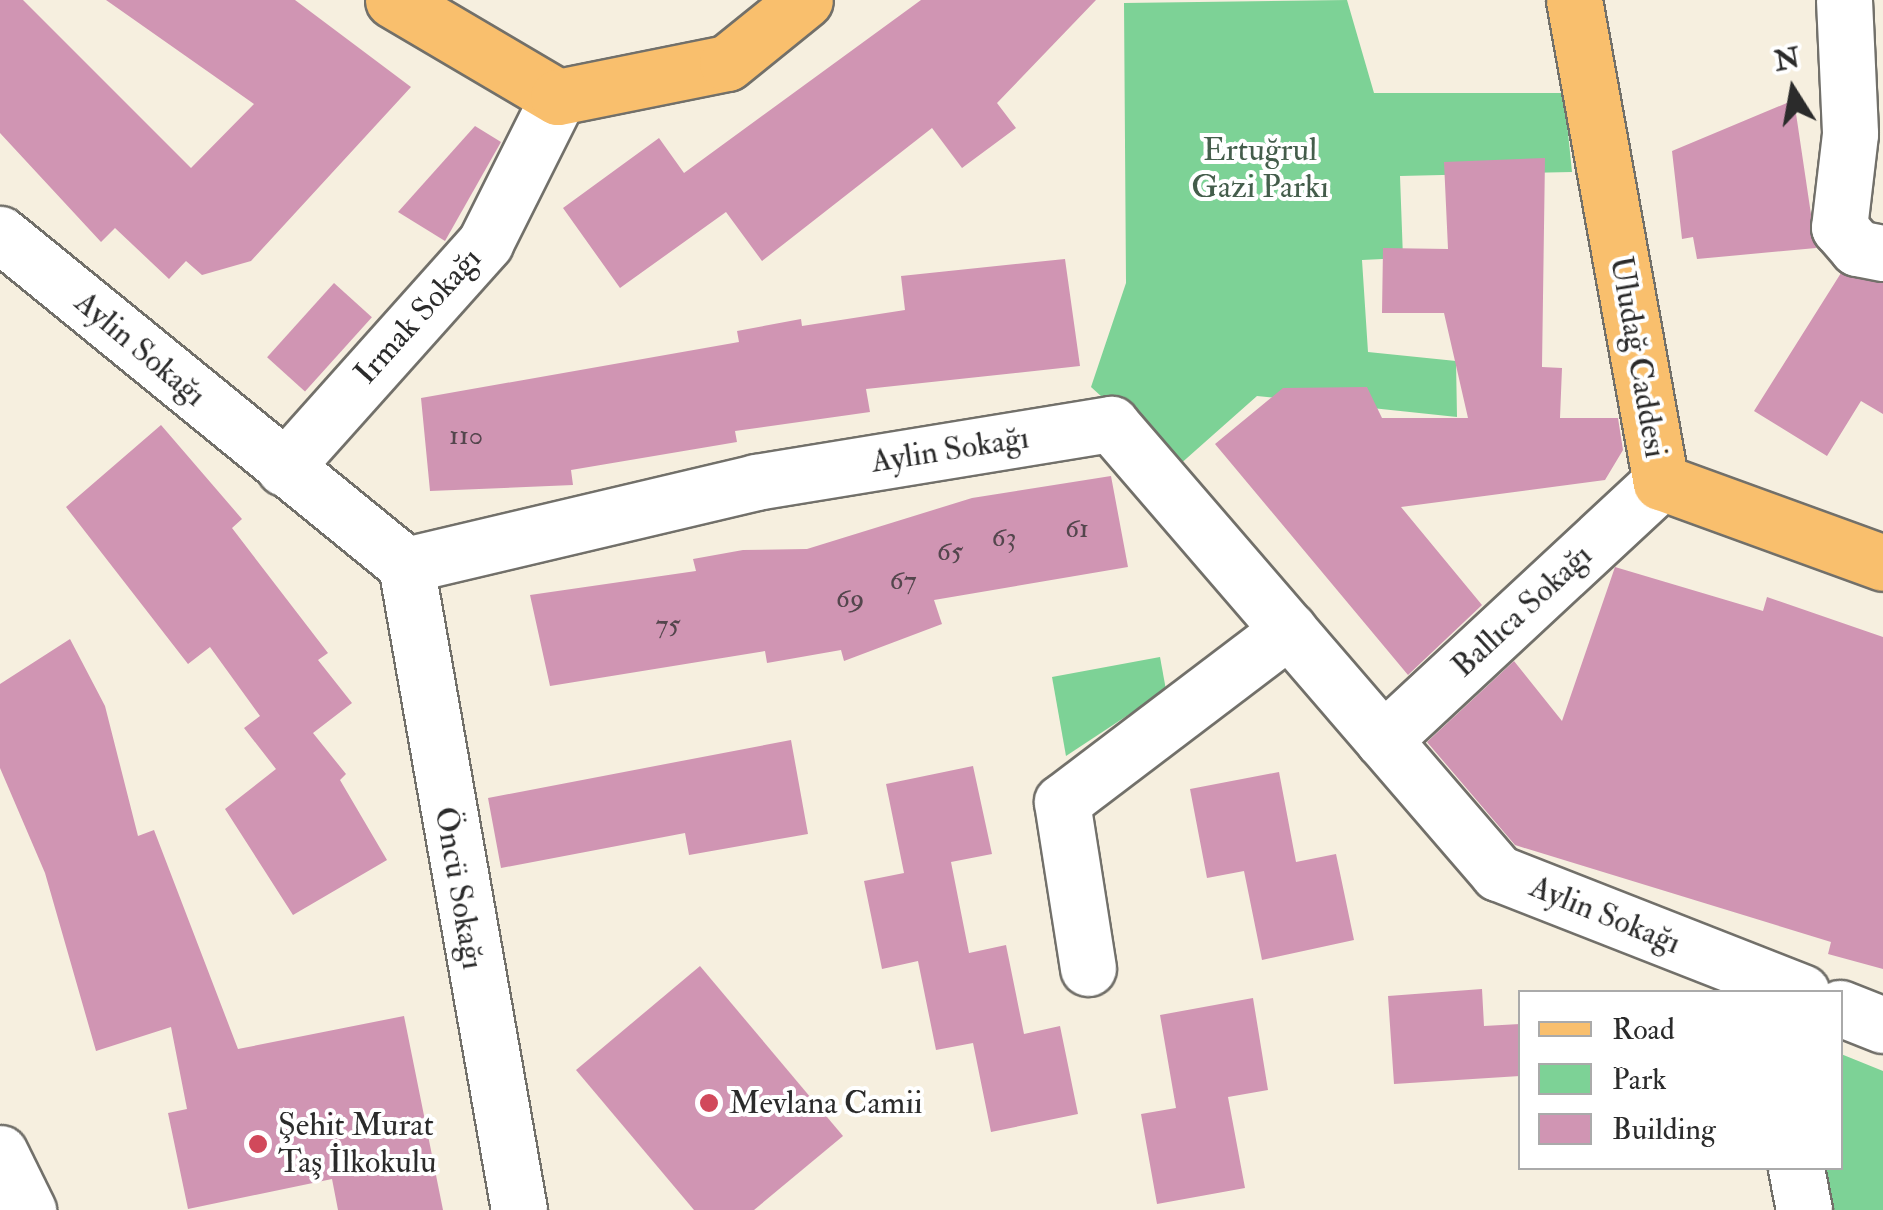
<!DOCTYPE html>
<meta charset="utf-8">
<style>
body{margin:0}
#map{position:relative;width:1883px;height:1210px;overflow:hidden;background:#f6efdf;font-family:"IM FELL Double Pica",serif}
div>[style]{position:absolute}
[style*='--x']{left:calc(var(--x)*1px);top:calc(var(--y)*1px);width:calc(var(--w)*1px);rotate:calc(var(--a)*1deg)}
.green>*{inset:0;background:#7dd296}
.building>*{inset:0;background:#d095b3;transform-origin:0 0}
.roads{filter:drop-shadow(2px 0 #72706a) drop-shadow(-2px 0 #72706a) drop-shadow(0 2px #72706a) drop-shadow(0 -2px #72706a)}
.minor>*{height:55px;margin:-27.5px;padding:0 27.5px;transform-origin:27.5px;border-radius:27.5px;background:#fff}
.major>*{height:55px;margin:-27.5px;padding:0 27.5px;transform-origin:27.5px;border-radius:27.5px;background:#f9bf6d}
.dots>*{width:28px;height:28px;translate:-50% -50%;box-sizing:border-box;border:5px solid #fff;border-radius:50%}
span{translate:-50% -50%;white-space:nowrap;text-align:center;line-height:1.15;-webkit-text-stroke:8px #fff;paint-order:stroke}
.number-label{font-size:28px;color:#54464d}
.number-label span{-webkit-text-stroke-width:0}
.park-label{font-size:32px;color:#445d4b}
.street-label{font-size:32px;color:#2b2b2b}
.poi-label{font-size:32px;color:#2b2b2b}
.left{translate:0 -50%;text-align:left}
.legend{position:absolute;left:1518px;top:990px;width:325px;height:180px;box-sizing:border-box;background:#fff;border:2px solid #aaa;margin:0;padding:12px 18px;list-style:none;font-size:30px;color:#2b2b2b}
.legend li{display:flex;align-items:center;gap:20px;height:50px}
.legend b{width:50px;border:2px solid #aaa}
.north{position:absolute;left:1743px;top:40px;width:100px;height:100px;-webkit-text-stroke:8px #fff;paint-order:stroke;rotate:349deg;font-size:28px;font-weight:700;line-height:40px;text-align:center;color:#2b2b2b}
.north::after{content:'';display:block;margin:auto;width:35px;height:45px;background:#2b2b2b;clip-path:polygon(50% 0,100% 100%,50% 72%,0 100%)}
</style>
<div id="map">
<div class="green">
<div style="clip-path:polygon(1347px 0,1374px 93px,1564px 93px,1572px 172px,1400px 176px,1403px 258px,1362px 260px,1368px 352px,1456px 361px,1457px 417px,1257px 396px,1178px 466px,1091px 387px,1126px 283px,1124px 3px)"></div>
<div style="clip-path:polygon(1160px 657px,1166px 690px,1066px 756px,1052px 677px)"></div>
<div style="clip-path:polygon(1841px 1054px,1883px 1071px,1883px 1210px,1830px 1210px,1822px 1168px,1840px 1168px)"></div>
</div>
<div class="building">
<div style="clip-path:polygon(0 0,23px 0,191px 168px,254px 104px,106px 0,295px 0,411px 87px,251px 261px,202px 275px,186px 261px,169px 279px,115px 228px,101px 242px,0 133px)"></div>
<div style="clip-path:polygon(921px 0,1096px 0,997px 103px,1016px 128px,962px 168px,932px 128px,762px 261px,726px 212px,620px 288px,563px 208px,659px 138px,684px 173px)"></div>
<div style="clip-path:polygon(1794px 100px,1816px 248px,1697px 259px,1693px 237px,1682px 239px,1672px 151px)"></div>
<div style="clip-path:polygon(475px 126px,501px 142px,445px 241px,398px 212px)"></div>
<div style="clip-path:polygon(1545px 158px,1542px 367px,1562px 368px,1560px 418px,1618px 418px,1623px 450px,1605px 480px,1401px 507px,1482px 605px,1408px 675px,1215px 444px,1283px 388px,1367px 387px,1382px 418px,1468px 418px,1444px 313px,1382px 313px,1383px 248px,1448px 249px,1444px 162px)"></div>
<div style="clip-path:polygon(1065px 259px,1080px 366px,866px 389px,870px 412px,735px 431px,737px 442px,571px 470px,573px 485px,430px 491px,421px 398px,739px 342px,737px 331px,801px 319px,802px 326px,905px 310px,901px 276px)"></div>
<div style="clip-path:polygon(1841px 273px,1883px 283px,1883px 414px,1861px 401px,1827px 456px,1754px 411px)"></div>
<div style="left:334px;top:283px;width:51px;height:100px;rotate:42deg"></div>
<div style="clip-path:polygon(161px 425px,242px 519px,232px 528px,328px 653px,318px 660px,352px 703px,313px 733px,346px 774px,340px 780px,387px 860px,293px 915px,225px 809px,276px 769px,244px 728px,260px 716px,210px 647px,188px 664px,66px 507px)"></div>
<div style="clip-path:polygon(1111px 476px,1128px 567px,934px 600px,942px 624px,844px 661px,841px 650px,767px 663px,765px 651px,550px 686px,530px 595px,696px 571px,693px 559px,743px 550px,807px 549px,972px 498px)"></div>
<div style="clip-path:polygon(1615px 567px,1763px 611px,1767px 597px,1883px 637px,1883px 969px,1828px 954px,1831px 942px,1515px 845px,1427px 742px,1514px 661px,1562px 721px)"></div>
<div style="clip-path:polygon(70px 639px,105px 706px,138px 836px,154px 830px,238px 1049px,404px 1016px,443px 1210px,338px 1210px,332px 1179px,188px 1209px,168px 1113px,187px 1109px,171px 1027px,96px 1051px,45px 873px,0 768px,0 684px)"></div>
<div style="clip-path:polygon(791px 740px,808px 834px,689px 855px,685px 833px,501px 868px,488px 798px)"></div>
<div style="clip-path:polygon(973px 766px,992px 854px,951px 862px,969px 953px,1006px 945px,1024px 1034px,1060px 1026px,1078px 1114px,991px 1132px,973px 1043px,936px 1050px,918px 961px,882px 969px,864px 881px,904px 873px,886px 784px)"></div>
<div style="clip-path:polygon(1279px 772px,1296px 862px,1336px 854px,1354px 940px,1262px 960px,1244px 871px,1207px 878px,1190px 789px)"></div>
<div style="clip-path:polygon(700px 966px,843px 1136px,754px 1210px,694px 1210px,576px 1070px)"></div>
<div style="clip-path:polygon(1482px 989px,1484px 1026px,1520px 1024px,1520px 1076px,1394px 1084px,1388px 996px)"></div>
<div style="clip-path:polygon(1253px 998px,1268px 1090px,1228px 1097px,1245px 1188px,1157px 1204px,1141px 1114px,1176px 1108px,1160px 1015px)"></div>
</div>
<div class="roads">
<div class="minor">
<div style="--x:1844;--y:0;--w:134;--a:87.4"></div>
<div style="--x:1850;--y:134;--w:94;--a:96.7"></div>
<div style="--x:1839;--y:227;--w:28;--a:49"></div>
<div style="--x:1857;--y:248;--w:26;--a:11"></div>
<div style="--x:0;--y:234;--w:524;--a:39.19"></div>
<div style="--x:406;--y:565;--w:360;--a:-13.3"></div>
<div style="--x:756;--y:482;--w:360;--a:-9.3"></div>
<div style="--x:1111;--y:424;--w:593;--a:49.24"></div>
<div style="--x:1498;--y:873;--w:326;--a:21.4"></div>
<div style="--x:284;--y:468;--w:302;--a:-48.2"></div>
<div style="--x:485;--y:243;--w:163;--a:-63.4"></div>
<div style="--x:406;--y:565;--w:655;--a:80.06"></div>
<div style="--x:1383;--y:740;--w:379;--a:-42.9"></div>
<div style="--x:1088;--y:968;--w:168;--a:-98.9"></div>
<div style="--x:1062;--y:802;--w:285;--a:-37.2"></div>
<div style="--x:1840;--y:1008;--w:46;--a:21.6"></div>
<div style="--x:0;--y:1153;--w:64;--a:63.8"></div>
<div style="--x:1796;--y:1168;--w:43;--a:79.2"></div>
</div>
<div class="major">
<div style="--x:393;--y:0;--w:191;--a:30.5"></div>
<div style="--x:558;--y:97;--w:172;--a:-11.4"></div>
<div style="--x:727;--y:63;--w:100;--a:-38.9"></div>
<div style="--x:1574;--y:0;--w:490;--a:79.8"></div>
<div style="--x:1661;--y:482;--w:236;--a:20"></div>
</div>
</div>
<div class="dots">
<div style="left:709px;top:1103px;background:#d1495b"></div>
<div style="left:258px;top:1144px;background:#d1495b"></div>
</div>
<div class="number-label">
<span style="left:466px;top:436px">110</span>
<span style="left:1077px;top:529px">61</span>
<span style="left:1004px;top:538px">63</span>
<span style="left:950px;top:552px">65</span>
<span style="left:903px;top:581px">67</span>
<span style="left:850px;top:599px">69</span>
<span style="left:668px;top:625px">75</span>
</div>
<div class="park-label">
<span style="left:1260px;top:169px">Ertuğrul<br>Gazi Parkı</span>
</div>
<div class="street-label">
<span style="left:418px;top:316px;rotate:-48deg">Irmak Sokağı</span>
<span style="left:140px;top:349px;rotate:40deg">Aylin Sokağı</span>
<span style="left:1638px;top:357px;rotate:80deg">Uludağ Caddesi</span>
<span style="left:950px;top:450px;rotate:-9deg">Aylin Sokağı</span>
<span style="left:1522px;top:611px;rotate:-43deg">Ballıca Sokağı</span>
<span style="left:459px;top:888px;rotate:80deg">Öncü Sokağı</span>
<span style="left:1605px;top:915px;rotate:22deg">Aylin Sokağı</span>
</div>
<div class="poi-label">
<span class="left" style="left:729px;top:1103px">Mevlana Camii</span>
<span class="left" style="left:278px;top:1144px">Şehit Murat<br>Taş İlkokulu</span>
</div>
<ul class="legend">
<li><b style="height:12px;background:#f9bf6d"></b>Road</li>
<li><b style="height:28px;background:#7dd296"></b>Park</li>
<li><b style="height:28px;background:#d095b3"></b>Building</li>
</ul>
<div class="north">N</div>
</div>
